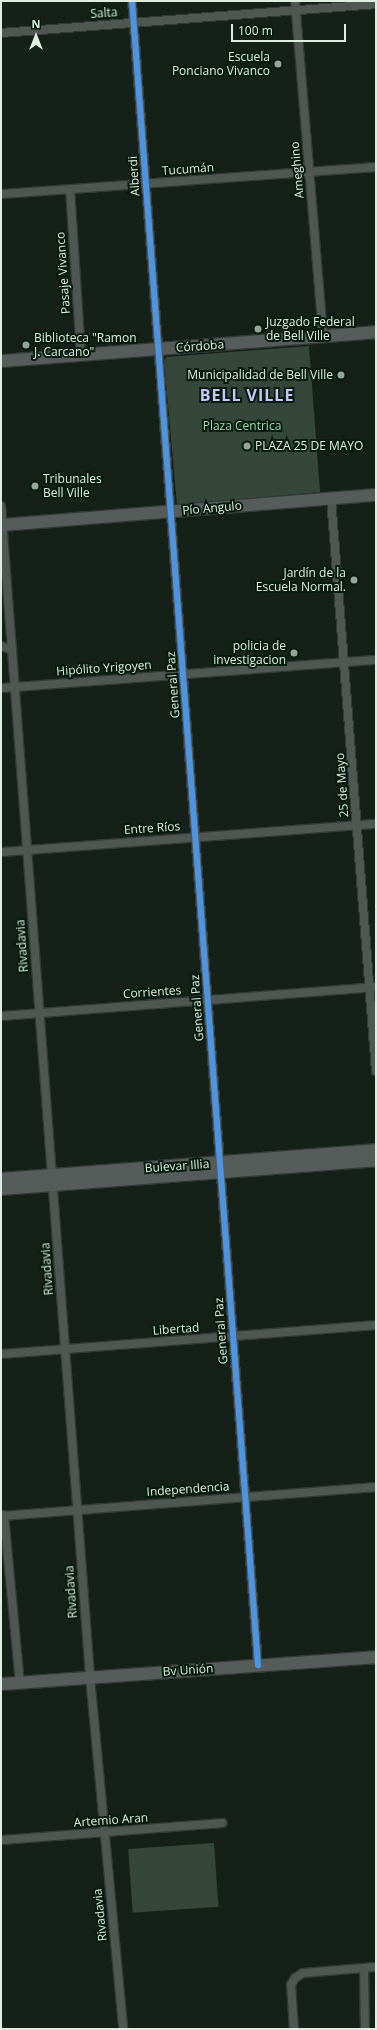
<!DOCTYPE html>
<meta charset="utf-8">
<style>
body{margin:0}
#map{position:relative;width:377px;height:2030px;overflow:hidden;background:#152019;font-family:"Open Sans",sans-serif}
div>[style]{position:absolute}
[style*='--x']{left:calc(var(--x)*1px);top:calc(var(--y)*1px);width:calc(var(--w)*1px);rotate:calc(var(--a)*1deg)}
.green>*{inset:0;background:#35463b;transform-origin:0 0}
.roads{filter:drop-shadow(1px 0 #323a35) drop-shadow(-1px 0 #323a35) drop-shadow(0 1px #323a35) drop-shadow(0 -1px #323a35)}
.street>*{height:8px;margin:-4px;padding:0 4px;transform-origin:4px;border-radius:4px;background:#4f5752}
.secondary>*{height:12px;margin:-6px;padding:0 6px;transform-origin:6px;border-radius:6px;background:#555c5a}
.cycleway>*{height:6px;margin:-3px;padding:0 3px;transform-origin:3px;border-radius:3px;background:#4d94e3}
.dots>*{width:11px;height:11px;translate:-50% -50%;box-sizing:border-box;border:2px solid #061c0f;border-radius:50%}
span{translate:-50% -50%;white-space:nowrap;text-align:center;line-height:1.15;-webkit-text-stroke:4px #061c0f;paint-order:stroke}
.street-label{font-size:12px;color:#dfece2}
.poi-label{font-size:12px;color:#dfece2}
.right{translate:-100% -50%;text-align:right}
.left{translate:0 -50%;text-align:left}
.park-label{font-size:12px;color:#a1d4b1}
.district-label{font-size:16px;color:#cbc3fc;font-weight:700;letter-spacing:1px}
.frame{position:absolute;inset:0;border:2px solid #dfece2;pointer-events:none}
.north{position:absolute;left:16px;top:16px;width:40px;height:40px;-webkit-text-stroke:3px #061c0f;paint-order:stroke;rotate:0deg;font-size:11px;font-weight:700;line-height:16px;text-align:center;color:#dfece2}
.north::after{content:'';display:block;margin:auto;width:14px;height:18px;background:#dfece2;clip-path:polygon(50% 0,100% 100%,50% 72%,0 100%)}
.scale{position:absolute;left:231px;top:24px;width:115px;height:18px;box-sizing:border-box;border:2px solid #dfece2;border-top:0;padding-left:5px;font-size:12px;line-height:14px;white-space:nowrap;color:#dfece2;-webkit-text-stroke:3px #061c0f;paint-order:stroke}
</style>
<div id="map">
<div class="green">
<div style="clip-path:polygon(309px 346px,320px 492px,177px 505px,164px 360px,167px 357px)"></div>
<div style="left:214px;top:1843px;width:64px;height:86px;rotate:86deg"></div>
</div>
<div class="roads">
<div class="street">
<div style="--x:132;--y:1;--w:1669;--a:85.67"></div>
<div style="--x:295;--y:1;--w:337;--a:85.2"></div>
<div style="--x:1;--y:33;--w:376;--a:-4.4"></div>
<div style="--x:70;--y:189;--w:166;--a:86.2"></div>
<div style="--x:1;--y:194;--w:376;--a:-4.1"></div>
<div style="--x:331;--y:498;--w:575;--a:85.51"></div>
<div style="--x:1;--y:506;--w:1174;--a:85.65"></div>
<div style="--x:90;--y:1677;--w:354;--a:84.6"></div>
<div style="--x:1;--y:646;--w:12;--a:20"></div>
<div style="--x:1;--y:688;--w:376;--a:-4.3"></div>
<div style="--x:1;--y:852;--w:376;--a:-4.3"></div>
<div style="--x:1;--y:1016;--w:376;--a:-4.4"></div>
<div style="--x:1;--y:1354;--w:376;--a:-4.4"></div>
<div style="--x:4;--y:1515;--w:169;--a:84.6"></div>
<div style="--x:1;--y:1516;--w:376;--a:-4.4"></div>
<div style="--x:1;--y:1840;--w:222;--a:-4.4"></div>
<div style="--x:364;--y:1968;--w:61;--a:89.1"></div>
<div style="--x:294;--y:2029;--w:44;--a:-93.9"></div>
<div style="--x:291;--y:1985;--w:8;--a:-60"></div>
<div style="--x:295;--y:1978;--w:9;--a:-32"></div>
<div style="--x:303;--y:1973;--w:73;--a:-4.7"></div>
</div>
<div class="secondary">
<div style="--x:1;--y:361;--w:376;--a:-4.4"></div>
<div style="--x:1;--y:525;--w:376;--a:-4.6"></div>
<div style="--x:1;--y:1179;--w:376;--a:-4.4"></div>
<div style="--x:1;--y:1189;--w:376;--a:-4.4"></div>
<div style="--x:1;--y:1684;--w:376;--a:-4.1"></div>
</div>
</div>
<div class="cycleway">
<div style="--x:132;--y:1;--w:1669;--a:85.67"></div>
</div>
<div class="dots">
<div style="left:278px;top:64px;background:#98a59c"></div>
<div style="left:258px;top:329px;background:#98a59c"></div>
<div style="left:26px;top:345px;background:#98a59c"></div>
<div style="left:341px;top:375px;background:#98a59c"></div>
<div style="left:247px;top:446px;background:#98a59c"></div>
<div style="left:35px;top:486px;background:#98a59c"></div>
<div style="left:354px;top:580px;background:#98a59c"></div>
<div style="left:294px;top:653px;background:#98a59c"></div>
</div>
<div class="street-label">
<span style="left:104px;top:13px;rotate:-4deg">Salta</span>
<span style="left:188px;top:169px;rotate:-4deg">Tucumán</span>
<span style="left:297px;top:170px;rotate:-95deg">Ameghino</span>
<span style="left:134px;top:176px;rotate:-94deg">Alberdi</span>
<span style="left:63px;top:273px;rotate:-94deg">Pasaje Vivanco</span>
<span style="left:200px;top:346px;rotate:-4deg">Córdoba</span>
<span style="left:212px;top:508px;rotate:-5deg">Pío Angulo</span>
<span style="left:104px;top:668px;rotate:-4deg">Hipólito Yrigoyen</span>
<span style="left:173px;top:685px;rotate:-94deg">General Paz</span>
<span style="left:342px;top:785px;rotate:-94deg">25 de Mayo</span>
<span style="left:152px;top:828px;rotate:-4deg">Entre Ríos</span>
<span style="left:22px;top:946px;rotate:-94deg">Rivadavia</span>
<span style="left:152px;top:992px;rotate:-4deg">Corrientes</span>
<span style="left:197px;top:1008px;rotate:-94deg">General Paz</span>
<span style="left:177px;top:1166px;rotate:-4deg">Bulevar Illia</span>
<span style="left:47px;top:1269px;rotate:-94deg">Rivadavia</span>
<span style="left:176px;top:1329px;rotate:-4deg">Libertad</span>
<span style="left:221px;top:1331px;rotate:-94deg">General Paz</span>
<span style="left:188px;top:1489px;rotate:-4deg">Independencia</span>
<span style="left:71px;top:1592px;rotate:-94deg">Rivadavia</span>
<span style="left:188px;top:1670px;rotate:-4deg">Bv Unión</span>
<span style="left:111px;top:1820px;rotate:-4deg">Artemio Aran</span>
<span style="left:100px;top:1915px;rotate:-96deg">Rivadavia</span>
</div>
<div class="poi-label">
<span class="right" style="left:270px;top:64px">Escuela<br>Ponciano Vivanco</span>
<span class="left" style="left:266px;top:329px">Juzgado Federal<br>de Bell Ville</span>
<span class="left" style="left:34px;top:345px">Biblioteca "Ramon<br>J. Carcano"</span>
<span class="right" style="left:333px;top:375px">Municipalidad de Bell Ville</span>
<span class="left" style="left:255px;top:446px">PLAZA 25 DE MAYO</span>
<span class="left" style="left:43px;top:486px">Tribunales<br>Bell Ville</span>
<span class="right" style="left:346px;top:580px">Jardín de la<br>Escuela Normal.</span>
<span class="right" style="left:286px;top:653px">policia de<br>investigacion</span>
</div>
<div class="park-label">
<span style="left:242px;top:426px">Plaza Centrica</span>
</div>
<div class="district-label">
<span style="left:247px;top:395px">BELL VILLE</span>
</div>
<div class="frame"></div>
<div class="north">N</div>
<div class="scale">100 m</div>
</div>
